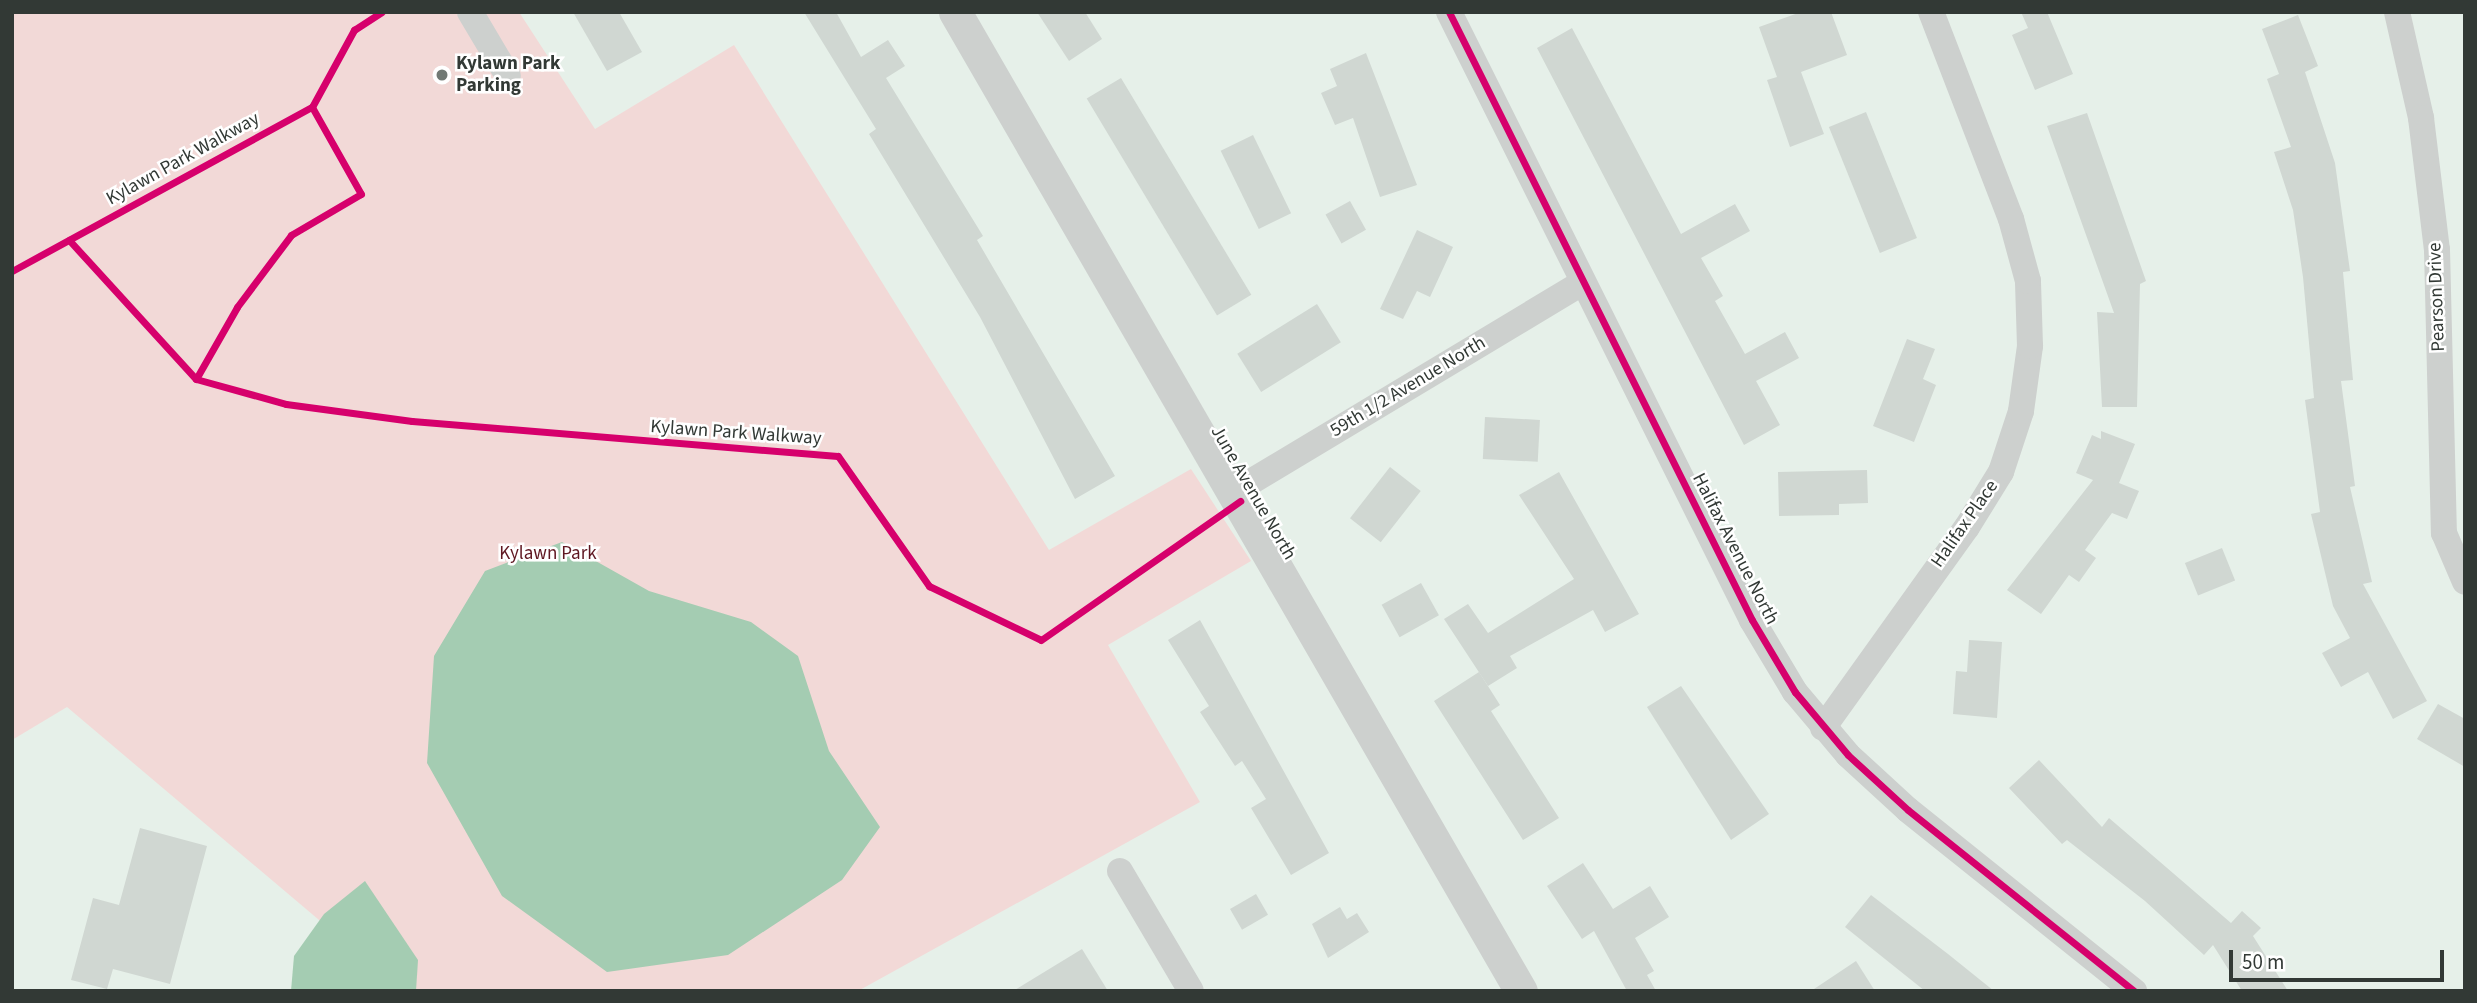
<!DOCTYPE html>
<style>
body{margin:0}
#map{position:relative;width:2477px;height:1003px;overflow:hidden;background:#e6f0e9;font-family:"Source Sans 3",sans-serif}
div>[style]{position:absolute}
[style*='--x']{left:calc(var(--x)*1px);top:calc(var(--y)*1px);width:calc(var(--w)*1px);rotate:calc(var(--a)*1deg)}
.green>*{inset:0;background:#f2d9d7}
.water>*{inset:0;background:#a4ccb2}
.building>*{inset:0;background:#d0d7d2;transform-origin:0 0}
.minor>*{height:26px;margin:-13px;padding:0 13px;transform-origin:13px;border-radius:13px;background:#cdd0ce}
.tertiary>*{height:33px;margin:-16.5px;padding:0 16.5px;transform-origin:16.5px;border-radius:16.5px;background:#cdd0ce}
.cycleway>*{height:7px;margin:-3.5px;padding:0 3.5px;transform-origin:3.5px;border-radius:3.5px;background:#d6006c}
.dots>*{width:19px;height:19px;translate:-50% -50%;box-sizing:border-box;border:4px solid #fff;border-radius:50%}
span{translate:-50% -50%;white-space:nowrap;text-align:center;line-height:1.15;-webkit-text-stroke:5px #fff;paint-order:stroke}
.poi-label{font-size:19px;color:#323935;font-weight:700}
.left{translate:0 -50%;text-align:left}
.street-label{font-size:19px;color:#323935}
.park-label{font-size:19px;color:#5f1721}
.frame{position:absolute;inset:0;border:14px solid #323935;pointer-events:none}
.scale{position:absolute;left:2229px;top:950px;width:215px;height:32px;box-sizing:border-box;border:4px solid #323935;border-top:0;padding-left:9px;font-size:21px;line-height:24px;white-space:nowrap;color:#323935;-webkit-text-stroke:5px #fff;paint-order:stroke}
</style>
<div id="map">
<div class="green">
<div style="clip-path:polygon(12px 12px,519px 12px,595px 129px,734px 45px,1049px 550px,1191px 469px,1251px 561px,1108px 645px,1200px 802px,858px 991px,403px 991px,67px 707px,12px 740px)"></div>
</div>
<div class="water">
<div style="clip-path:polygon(562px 542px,649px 591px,751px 622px,798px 656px,829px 751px,880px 827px,842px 880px,728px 955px,607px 972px,502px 896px,427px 763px,434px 656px,485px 571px)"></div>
<div style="clip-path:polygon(365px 881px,418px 960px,416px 991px,291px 991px,294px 956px,324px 914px)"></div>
</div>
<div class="building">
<div style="clip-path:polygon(573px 12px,619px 12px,642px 52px,607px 71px)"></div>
<div style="clip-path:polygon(804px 12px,836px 12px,861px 57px,888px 40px,905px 66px,886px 78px,983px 236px,977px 240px,1115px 476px,1075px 499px,980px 317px,869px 134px,876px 129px)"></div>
<div style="clip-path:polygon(1037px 12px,1085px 12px,1102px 39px,1069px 61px)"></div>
<div style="clip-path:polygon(1801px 12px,1831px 12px,1847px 55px,1801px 72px,1824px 134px,1790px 147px,1767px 80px,1777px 77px,1759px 27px)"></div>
<div style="clip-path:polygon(2021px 12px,2047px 12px,2073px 74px,2035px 90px,2012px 35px,2028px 28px)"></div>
<div style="clip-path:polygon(2298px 15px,2318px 66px,2305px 72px,2335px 163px,2350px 271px,2343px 272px,2353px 380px,2341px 381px,2355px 486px,2350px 487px,2372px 582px,2363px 584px,2427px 701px,2393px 719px,2368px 672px,2341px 687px,2322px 653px,2350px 638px,2333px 606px,2311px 514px,2320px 512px,2305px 400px,2314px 398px,2303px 277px,2293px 210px,2274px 152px,2291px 147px,2267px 79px,2279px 74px,2262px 29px)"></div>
<div style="clip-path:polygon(1572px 28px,1681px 234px,1735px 204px,1750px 231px,1701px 258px,1723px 296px,1715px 301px,1745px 354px,1785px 332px,1799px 358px,1756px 381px,1780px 425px,1744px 445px,1537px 48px)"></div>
<div style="clip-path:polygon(1366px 53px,1417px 185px,1380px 197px,1353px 118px,1335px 125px,1321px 93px,1337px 86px,1330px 69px)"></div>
<div style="left:1121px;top:78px;width:253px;height:40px;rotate:59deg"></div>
<div style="left:1866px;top:112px;width:136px;height:40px;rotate:68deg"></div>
<div style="clip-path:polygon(2087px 113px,2146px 281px,2140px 284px,2137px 407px,2102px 407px,2097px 312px,2114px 313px,2047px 126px)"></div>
<div style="left:1253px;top:135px;width:87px;height:36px;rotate:64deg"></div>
<div style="left:1350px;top:201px;width:33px;height:28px;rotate:61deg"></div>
<div style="clip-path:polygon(1417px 230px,1453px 247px,1430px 297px,1417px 291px,1403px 319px,1380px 309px)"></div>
<div style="left:1317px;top:304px;width:45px;height:94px;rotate:58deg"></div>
<div style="clip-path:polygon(1907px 339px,1935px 349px,1923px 379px,1936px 385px,1914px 442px,1873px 426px)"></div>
<div style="left:1485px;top:417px;width:55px;height:42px;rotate:3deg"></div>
<div style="clip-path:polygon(2101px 431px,2135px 444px,2119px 483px,2139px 491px,2127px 519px,2112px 513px,2085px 550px,2096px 558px,2079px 582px,2069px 575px,2041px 614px,2007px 590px,2093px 480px,2076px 473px,2092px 435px,2101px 439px)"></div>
<div style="left:1390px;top:467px;width:39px;height:65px;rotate:38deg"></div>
<div style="clip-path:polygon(1867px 470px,1868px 503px,1839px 504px,1839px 515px,1779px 516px,1778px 472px)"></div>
<div style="clip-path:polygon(1559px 472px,1639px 614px,1605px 632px,1593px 610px,1510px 656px,1517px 668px,1488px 686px,1444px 619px,1468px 604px,1488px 633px,1574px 579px,1519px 495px)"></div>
<div style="left:2222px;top:548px;width:35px;height:40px;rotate:68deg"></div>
<div style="left:1421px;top:583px;width:37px;height:45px;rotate:61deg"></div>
<div style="clip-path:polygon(1200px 620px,1329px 853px,1291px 875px,1251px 808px,1266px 799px,1242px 761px,1235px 766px,1200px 712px,1209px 706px,1168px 640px)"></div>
<div style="clip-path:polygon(1969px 640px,2002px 642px,1997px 718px,1953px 714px,1956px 671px,1967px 672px)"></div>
<div style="clip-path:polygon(1479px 672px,1500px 705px,1491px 711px,1559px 818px,1523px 840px,1434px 701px)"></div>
<div style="clip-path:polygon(1681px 686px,1769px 814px,1731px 840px,1647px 707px)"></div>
<div style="clip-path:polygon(2438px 704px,2465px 719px,2465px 767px,2417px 739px)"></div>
<div style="clip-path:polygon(2039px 760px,2102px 827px,2109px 818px,2231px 923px,2242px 911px,2261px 928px,2253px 936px,2288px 991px,2242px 991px,2213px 945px,2204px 955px,2145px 901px,2067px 840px,2062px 844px,2009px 788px)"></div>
<div style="clip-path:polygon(140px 828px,207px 846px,170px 984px,113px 969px,107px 989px,71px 980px,93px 898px,119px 905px)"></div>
<div style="clip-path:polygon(1583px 863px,1613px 909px,1650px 886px,1669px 917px,1635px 938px,1654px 971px,1647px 975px,1656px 991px,1627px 991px,1594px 931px,1582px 939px,1547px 886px)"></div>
<div style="left:1256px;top:894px;width:24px;height:30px;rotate:60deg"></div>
<div style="clip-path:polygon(1871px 895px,1948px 954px,1994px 991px,1925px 991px,1845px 927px)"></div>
<div style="clip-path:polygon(1340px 907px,1347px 919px,1357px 913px,1369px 932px,1328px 958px,1312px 924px)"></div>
<div style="clip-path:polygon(1082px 949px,1108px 991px,1013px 991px)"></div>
<div style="clip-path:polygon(1856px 961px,1875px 991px,1811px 991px)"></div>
</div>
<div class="minor">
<div style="--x:470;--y:12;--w:74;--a:59.3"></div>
<div style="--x:1449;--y:12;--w:679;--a:63.51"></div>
<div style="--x:1752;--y:620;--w:84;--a:59.2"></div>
<div style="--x:1795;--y:692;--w:82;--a:49.9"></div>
<div style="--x:1848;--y:755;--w:81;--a:42.5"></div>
<div style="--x:1908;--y:810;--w:290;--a:38.7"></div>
<div style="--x:2397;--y:12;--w:109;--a:77.2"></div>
<div style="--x:2421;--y:118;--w:133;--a:83.1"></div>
<div style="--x:2437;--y:250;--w:283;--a:88.6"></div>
<div style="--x:2444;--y:533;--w:53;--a:66.8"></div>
<div style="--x:1234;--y:492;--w:406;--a:-31"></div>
<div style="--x:1823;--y:728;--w:247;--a:-54.4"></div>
<div style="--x:1967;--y:527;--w:65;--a:-58.3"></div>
<div style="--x:2001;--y:472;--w:64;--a:-71.8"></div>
<div style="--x:2021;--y:411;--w:66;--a:-82.1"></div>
<div style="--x:2030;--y:346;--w:65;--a:-91.8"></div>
<div style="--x:2028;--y:281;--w:64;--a:-105.3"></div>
<div style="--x:2011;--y:219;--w:222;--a:-111.1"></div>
<div style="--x:1120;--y:871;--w:139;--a:59.4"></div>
</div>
<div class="tertiary">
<div style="--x:955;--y:12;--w:1131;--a:59.97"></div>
</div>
<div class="cycleway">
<div style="--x:1449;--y:12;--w:679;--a:63.51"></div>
<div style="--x:1752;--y:620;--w:84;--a:59.2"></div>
<div style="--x:1795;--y:692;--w:82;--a:49.9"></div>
<div style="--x:1848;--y:755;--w:81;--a:42.5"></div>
<div style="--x:1908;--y:810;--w:290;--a:38.7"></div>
<div style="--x:69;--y:240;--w:188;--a:47.6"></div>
<div style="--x:196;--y:379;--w:83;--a:-60.3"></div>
<div style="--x:237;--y:307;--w:90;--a:-53.1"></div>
<div style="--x:291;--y:235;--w:81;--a:-30.4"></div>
<div style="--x:361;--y:194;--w:100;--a:-119.4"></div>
<div style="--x:12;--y:271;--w:342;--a:-28.7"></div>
<div style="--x:312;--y:107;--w:88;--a:-61.4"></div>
<div style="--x:354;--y:30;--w:33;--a:-33"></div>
<div style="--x:196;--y:379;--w:93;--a:15.5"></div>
<div style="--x:286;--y:404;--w:127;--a:7.7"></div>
<div style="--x:412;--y:421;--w:427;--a:4.7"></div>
<div style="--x:838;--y:456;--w:159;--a:55"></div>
<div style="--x:929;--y:586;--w:124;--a:25.7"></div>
<div style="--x:1041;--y:640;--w:243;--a:-34.9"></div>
</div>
<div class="dots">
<div style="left:442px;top:75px;background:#717974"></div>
</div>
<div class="poi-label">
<span class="left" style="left:456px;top:75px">Kylawn Park<br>Parking</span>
</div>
<div class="street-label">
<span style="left:183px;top:159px;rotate:-29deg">Kylawn Park Walkway</span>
<span style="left:2437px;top:297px;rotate:-92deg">Pearson Drive</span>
<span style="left:1408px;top:387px;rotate:-31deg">59th 1/2 Avenue North</span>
<span style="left:736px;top:433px;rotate:4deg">Kylawn Park Walkway</span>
<span style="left:1253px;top:493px;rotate:60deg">June Avenue North</span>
<span style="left:1965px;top:524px;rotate:-55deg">Halifax Place</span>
<span style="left:1735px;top:549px;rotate:63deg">Halifax Avenue North</span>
</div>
<div class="park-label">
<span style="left:548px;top:554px">Kylawn Park</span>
</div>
<div class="frame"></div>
<div class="scale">50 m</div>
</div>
